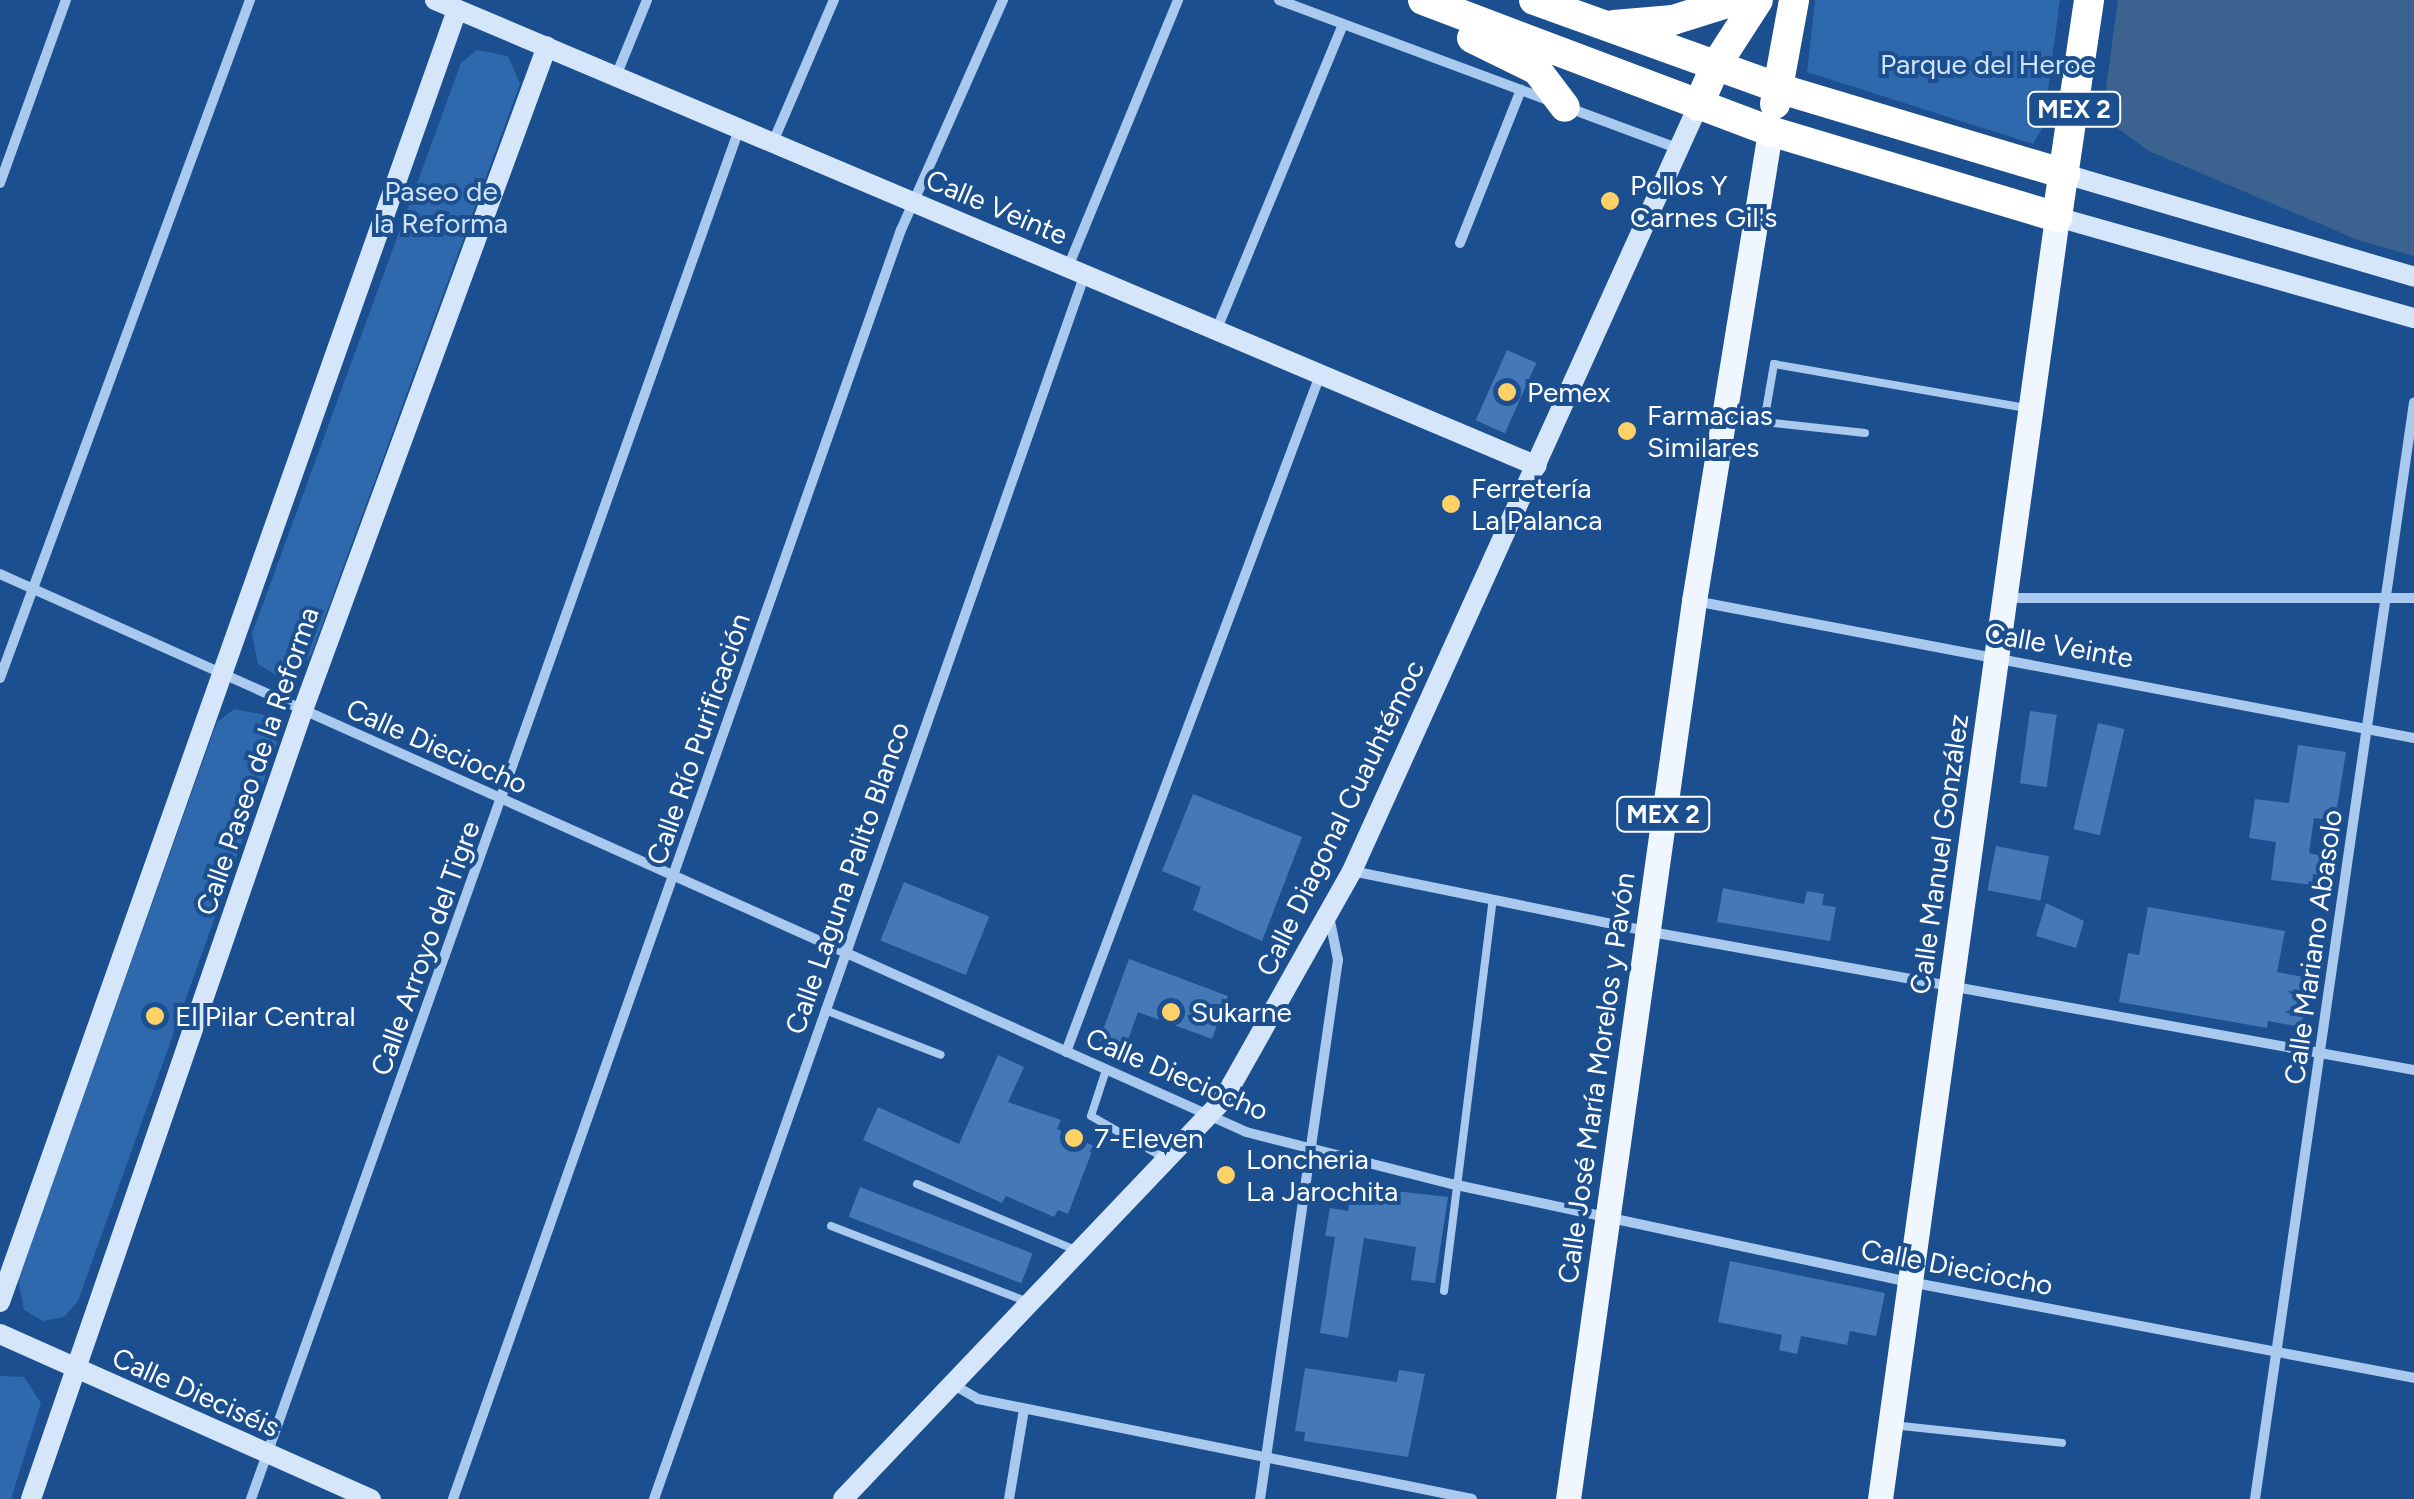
<!DOCTYPE html>
<meta charset="utf-8">
<style>
body{margin:0}
#map{position:relative;width:2414px;height:1499px;overflow:hidden;background:#1b4f8f;font-family:Figtree,sans-serif}
div>[style]{position:absolute}
[style*='--x']{left:calc(var(--x)*1px);top:calc(var(--y)*1px);width:calc(var(--w)*1px);rotate:calc(var(--a)*1deg)}
.green>*{inset:0;background:#2e69ad}
.water>*{inset:0;background:#3c6290}
.building>*{inset:0;background:#4478b7;transform-origin:0 0}
.lane>*{height:8px;margin:-4px;padding:0 4px;transform-origin:4px;border-radius:4px;background:#a9c9ee}
.street>*{height:10px;margin:-5px;padding:0 5px;transform-origin:5px;border-radius:5px;background:#a9c9ee}
.secondary>*{height:20px;margin:-10px;padding:0 10px;transform-origin:10px;border-radius:10px;background:#d6e6fa}
.primary>*{height:25px;margin:-12.5px;padding:0 12.5px;transform-origin:12.5px;border-radius:12.5px;background:#f0f6ff}
.highway>*{height:30px;margin:-15px;padding:0 15px;transform-origin:15px;border-radius:15px;background:#fff}
.dots>*{width:28px;height:28px;translate:-50% -50%;box-sizing:border-box;border:5px solid #1b4f8f;border-radius:50%}
span{translate:-50% -50%;white-space:nowrap;text-align:center;line-height:1.15;-webkit-text-stroke:8px #1b4f8f;paint-order:stroke}
.shield-label span{padding:2px 8px;background:#1b4f8f;border:2px solid;border-radius:8px;-webkit-text-stroke-width:0}
.shield-label{font-size:25px;color:#fff;font-weight:700}
.park-label{font-size:28px;color:#cfe3fa}
.poi-label{font-size:28px;color:#fff}
.left{translate:0 -50%;text-align:left}
.street-label{font-size:28px;color:#fff}
</style>
<div id="map">
<div class="green">
<div style="clip-path:polygon(1815px 0,2060px 0,2043px 127px,2033px 144px,1807px 72px)"></div>
<div style="clip-path:polygon(477px 50px,508px 56px,520px 84px,311px 655px,297px 671px,276px 675px,258px 664px,252px 634px,461px 63px)"></div>
<div style="clip-path:polygon(234px 709px,265px 715px,277px 743px,78px 1301px,64px 1317px,43px 1321px,24px 1310px,18px 1279px,217px 722px)"></div>
<div style="clip-path:polygon(0 1376px,24px 1377px,41px 1403px,11px 1499px,0 1499px)"></div>
</div>
<div class="water">
<div style="clip-path:polygon(2118px 0,2414px 0,2414px 256px,2358px 240px,2149px 151px,2109px 122px,2106px 88px)"></div>
</div>
<div class="building">
<div style="left:1507px;top:350px;width:32px;height:77px;rotate:24deg"></div>
<div style="left:2030px;top:711px;width:27px;height:73px;rotate:8deg"></div>
<div style="left:2098px;top:723px;width:27px;height:109px;rotate:13deg"></div>
<div style="clip-path:polygon(2298px 745px,2346px 752px,2337px 808px,2330px 807px,2328px 820px,2314px 818px,2309px 853px,2331px 858px,2329px 876px,2313px 874px,2312px 885px,2271px 880px,2276px 842px,2249px 838px,2255px 799px,2289px 803px)"></div>
<div style="clip-path:polygon(1193px 794px,1302px 837px,1262px 941px,1193px 910px,1201px 887px,1162px 871px)"></div>
<div style="left:1996px;top:846px;width:54px;height:45px;rotate:11deg"></div>
<div style="left:904px;top:882px;width:92px;height:63px;rotate:22deg"></div>
<div style="clip-path:polygon(1723px 888px,1804px 904px,1807px 891px,1824px 894px,1822px 905px,1836px 907px,1830px 941px,1717px 922px)"></div>
<div style="clip-path:polygon(2046px 903px,2084px 921px,2076px 948px,2036px 936px)"></div>
<div style="clip-path:polygon(2148px 907px,2285px 931px,2277px 972px,2309px 978px,2301px 1027px,2268px 1021px,2267px 1028px,2119px 1002px,2128px 953px,2139px 955px)"></div>
<div style="clip-path:polygon(1129px 959px,1228px 996px,1212px 1039px,1138px 1012px,1124px 1051px,1099px 1041px)"></div>
<div style="clip-path:polygon(998px 1055px,1024px 1067px,1008px 1102px,1061px 1120px,1057px 1129px,1094px 1146px,1068px 1214px,1058px 1210px,1054px 1217px,1006px 1196px,1002px 1203px,863px 1140px,878px 1107px,959px 1144px)"></div>
<div style="clip-path:polygon(1352px 1186px,1448px 1197px,1435px 1283px,1411px 1280px,1416px 1247px,1364px 1238px,1348px 1338px,1320px 1333px,1335px 1237px,1325px 1236px,1330px 1208px,1348px 1211px)"></div>
<div style="left:860px;top:1187px;width:185px;height:32px;rotate:21deg"></div>
<div style="clip-path:polygon(1730px 1261px,1885px 1293px,1876px 1336px,1850px 1331px,1847px 1345px,1801px 1336px,1797px 1354px,1779px 1350px,1782px 1335px,1718px 1322px)"></div>
<div style="clip-path:polygon(1305px 1368px,1397px 1382px,1399px 1370px,1425px 1374px,1408px 1457px,1304px 1441px,1305px 1432px,1295px 1431px)"></div>
</div>
<div class="lane">
<div style="--x:1865;--y:433;--w:102;--a:-173.8"></div>
<div style="--x:1764;--y:422;--w:59;--a:-80.2"></div>
<div style="--x:1774;--y:364;--w:256;--a:9.9"></div>
<div style="--x:825;--y:1010;--w:124;--a:21.2"></div>
<div style="--x:1106;--y:1070;--w:48;--a:108.1"></div>
<div style="--x:1091;--y:1116;--w:86;--a:29.8"></div>
<div style="--x:917;--y:1184;--w:174;--a:22.6"></div>
<div style="--x:831;--y:1226;--w:211;--a:21.1"></div>
<div style="--x:1444;--y:1291;--w:394;--a:-82.9"></div>
<div style="--x:1892;--y:1425;--w:171;--a:6"></div>
</div>
<div class="street">
<div style="--x:1279;--y:0;--w:287;--a:20.4"></div>
<div style="--x:616;--y:76;--w:82;--a:-67.8"></div>
<div style="--x:1569;--y:108;--w:117;--a:20.4"></div>
<div style="--x:773;--y:142;--w:155;--a:-66.8"></div>
<div style="--x:0;--y:183;--w:195;--a:-70.2"></div>
<div style="--x:1460;--y:243;--w:165;--a:-68.3"></div>
<div style="--x:1068;--y:267;--w:289;--a:-67.6"></div>
<div style="--x:1216;--y:331;--w:332;--a:-67.5"></div>
<div style="--x:0;--y:574;--w:1365;--a:24.12"></div>
<div style="--x:1246;--y:1132;--w:212;--a:14.2"></div>
<div style="--x:1452;--y:1184;--w:468;--a:12.1"></div>
<div style="--x:1910;--y:1282;--w:513;--a:10.78"></div>
<div style="--x:2005;--y:598;--w:409;--a:0"></div>
<div style="--x:1695;--y:601;--w:732;--a:10.79"></div>
<div style="--x:0;--y:678;--w:723;--a:-69.76"></div>
<div style="--x:1352;--y:871;--w:300;--a:11.5"></div>
<div style="--x:1646;--y:931;--w:780;--a:10.26"></div>
<div style="--x:1066;--y:1052;--w:723;--a:-69.43"></div>
<div style="--x:954;--y:1385;--w:28;--a:30"></div>
<div style="--x:978;--y:1399;--w:504;--a:11.44"></div>
<div style="--x:251;--y:1499;--w:1454;--a:-70.39"></div>
<div style="--x:453;--y:1499;--w:1346;--a:-70.56"></div>
<div style="--x:901;--y:230;--w:252;--a:-66.1"></div>
<div style="--x:654;--y:1499;--w:1299;--a:-70.62"></div>
<div style="--x:1009;--y:1499;--w:91;--a:-80.5"></div>
<div style="--x:1260;--y:1499;--w:545;--a:-81.77"></div>
<div style="--x:1338;--y:960;--w:45;--a:-101.6"></div>
<div style="--x:2255;--y:1499;--w:1108;--a:-81.75"></div>
</div>
<div class="secondary">
<div style="--x:435;--y:0;--w:1196;--a:22.92"></div>
<div style="--x:2065;--y:174;--w:364;--a:16.4"></div>
<div style="--x:2057;--y:217;--w:371;--a:15.8"></div>
<div style="--x:0;--y:1302;--w:1370;--a:-70.52"></div>
<div style="--x:0;--y:1334;--w:406;--a:24"></div>
<div style="--x:31;--y:1499;--w:835;--a:-70.98"></div>
<div style="--x:303;--y:710;--w:707;--a:-69.82"></div>
<div style="--x:843;--y:1499;--w:551;--a:-46.4"></div>
<div style="--x:1223;--y:1100;--w:263;--a:-60.6"></div>
<div style="--x:1352;--y:871;--w:840;--a:-65.66"></div>
</div>
<div class="primary">
<div style="--x:1568;--y:1499;--w:907;--a:-82.01"></div>
<div style="--x:1694;--y:601;--w:476;--a:-80.8"></div>
<div style="--x:1880;--y:1499;--w:1294;--a:-82.14"></div>
</div>
<div class="highway">
<div style="--x:1423;--y:0;--w:371;--a:20.7"></div>
<div style="--x:1770;--y:131;--w:300;--a:16.7"></div>
<div style="--x:2057;--y:217;--w:219;--a:-81.6"></div>
<div style="--x:1534;--y:0;--w:259;--a:19.8"></div>
<div style="--x:1778;--y:88;--w:300;--a:16.7"></div>
<div style="--x:1614;--y:25;--w:59;--a:-4.8"></div>
<div style="--x:1673;--y:20;--w:67;--a:-17.4"></div>
<div style="--x:1472;--y:38;--w:72;--a:26.2"></div>
<div style="--x:1537;--y:70;--w:46;--a:52.9"></div>
<div style="--x:1775;--y:104;--w:106;--a:-79.6"></div>
<div style="--x:1698;--y:106;--w:45;--a:-66.3"></div>
<div style="--x:1716;--y:65;--w:77;--a:-57.1"></div>
</div>
<div class="dots">
<div style="left:1610px;top:201px;background:#ffd166"></div>
<div style="left:1507px;top:392px;background:#ffd166"></div>
<div style="left:1627px;top:431px;background:#ffd166"></div>
<div style="left:1451px;top:504px;background:#ffd166"></div>
<div style="left:1171px;top:1012px;background:#ffd166"></div>
<div style="left:155px;top:1016px;background:#ffd166"></div>
<div style="left:1074px;top:1138px;background:#ffd166"></div>
<div style="left:1226px;top:1175px;background:#ffd166"></div>
</div>
<div class="shield-label">
<span style="left:2074px;top:109px">MEX 2</span>
<span style="left:1663px;top:814px">MEX 2</span>
</div>
<div class="park-label">
<span style="left:1988px;top:64px">Parque del Heroe</span>
<span style="left:441px;top:207px">Paseo de<br>la Reforma</span>
</div>
<div class="poi-label">
<span class="left" style="left:1630px;top:201px">Pollos Y<br>Carnes Gil's</span>
<span class="left" style="left:1527px;top:392px">Pemex</span>
<span class="left" style="left:1647px;top:431px">Farmacias<br>Similares</span>
<span class="left" style="left:1471px;top:504px">Ferretería<br>La Palanca</span>
<span class="left" style="left:1191px;top:1012px">Sukarne</span>
<span class="left" style="left:175px;top:1016px">El Pilar Central</span>
<span class="left" style="left:1094px;top:1138px">7-Eleven</span>
<span class="left" style="left:1246px;top:1175px">Loncheria<br>La Jarochita</span>
</div>
<div class="street-label">
<span style="left:997px;top:207px;rotate:23deg">Calle Veinte</span>
<span style="left:2059px;top:645px;rotate:10deg">Calle Veinte</span>
<span style="left:698px;top:739px;rotate:-71deg">Calle Río Purificación</span>
<span style="left:437px;top:746px;rotate:24deg">Calle Dieciocho</span>
<span style="left:257px;top:761px;rotate:-71deg">Calle Paseo de la Reforma</span>
<span style="left:1340px;top:818px;rotate:-64deg">Calle Diagonal Cuauhtémoc</span>
<span style="left:1939px;top:854px;rotate:-82deg">Calle Manuel González</span>
<span style="left:847px;top:878px;rotate:-71deg">Calle Laguna Palito Blanco</span>
<span style="left:2313px;top:947px;rotate:-82deg">Calle Mariano Abasolo</span>
<span style="left:425px;top:948px;rotate:-70deg">Calle Arroyo del Tigre</span>
<span style="left:1177px;top:1074px;rotate:23deg">Calle Dieciocho</span>
<span style="left:1596px;top:1078px;rotate:-82deg">Calle José María Morelos y Pavón</span>
<span style="left:1957px;top:1267px;rotate:11deg">Calle Dieciocho</span>
<span style="left:196px;top:1392px;rotate:24deg">Calle Dieciséis</span>
</div>
</div>
